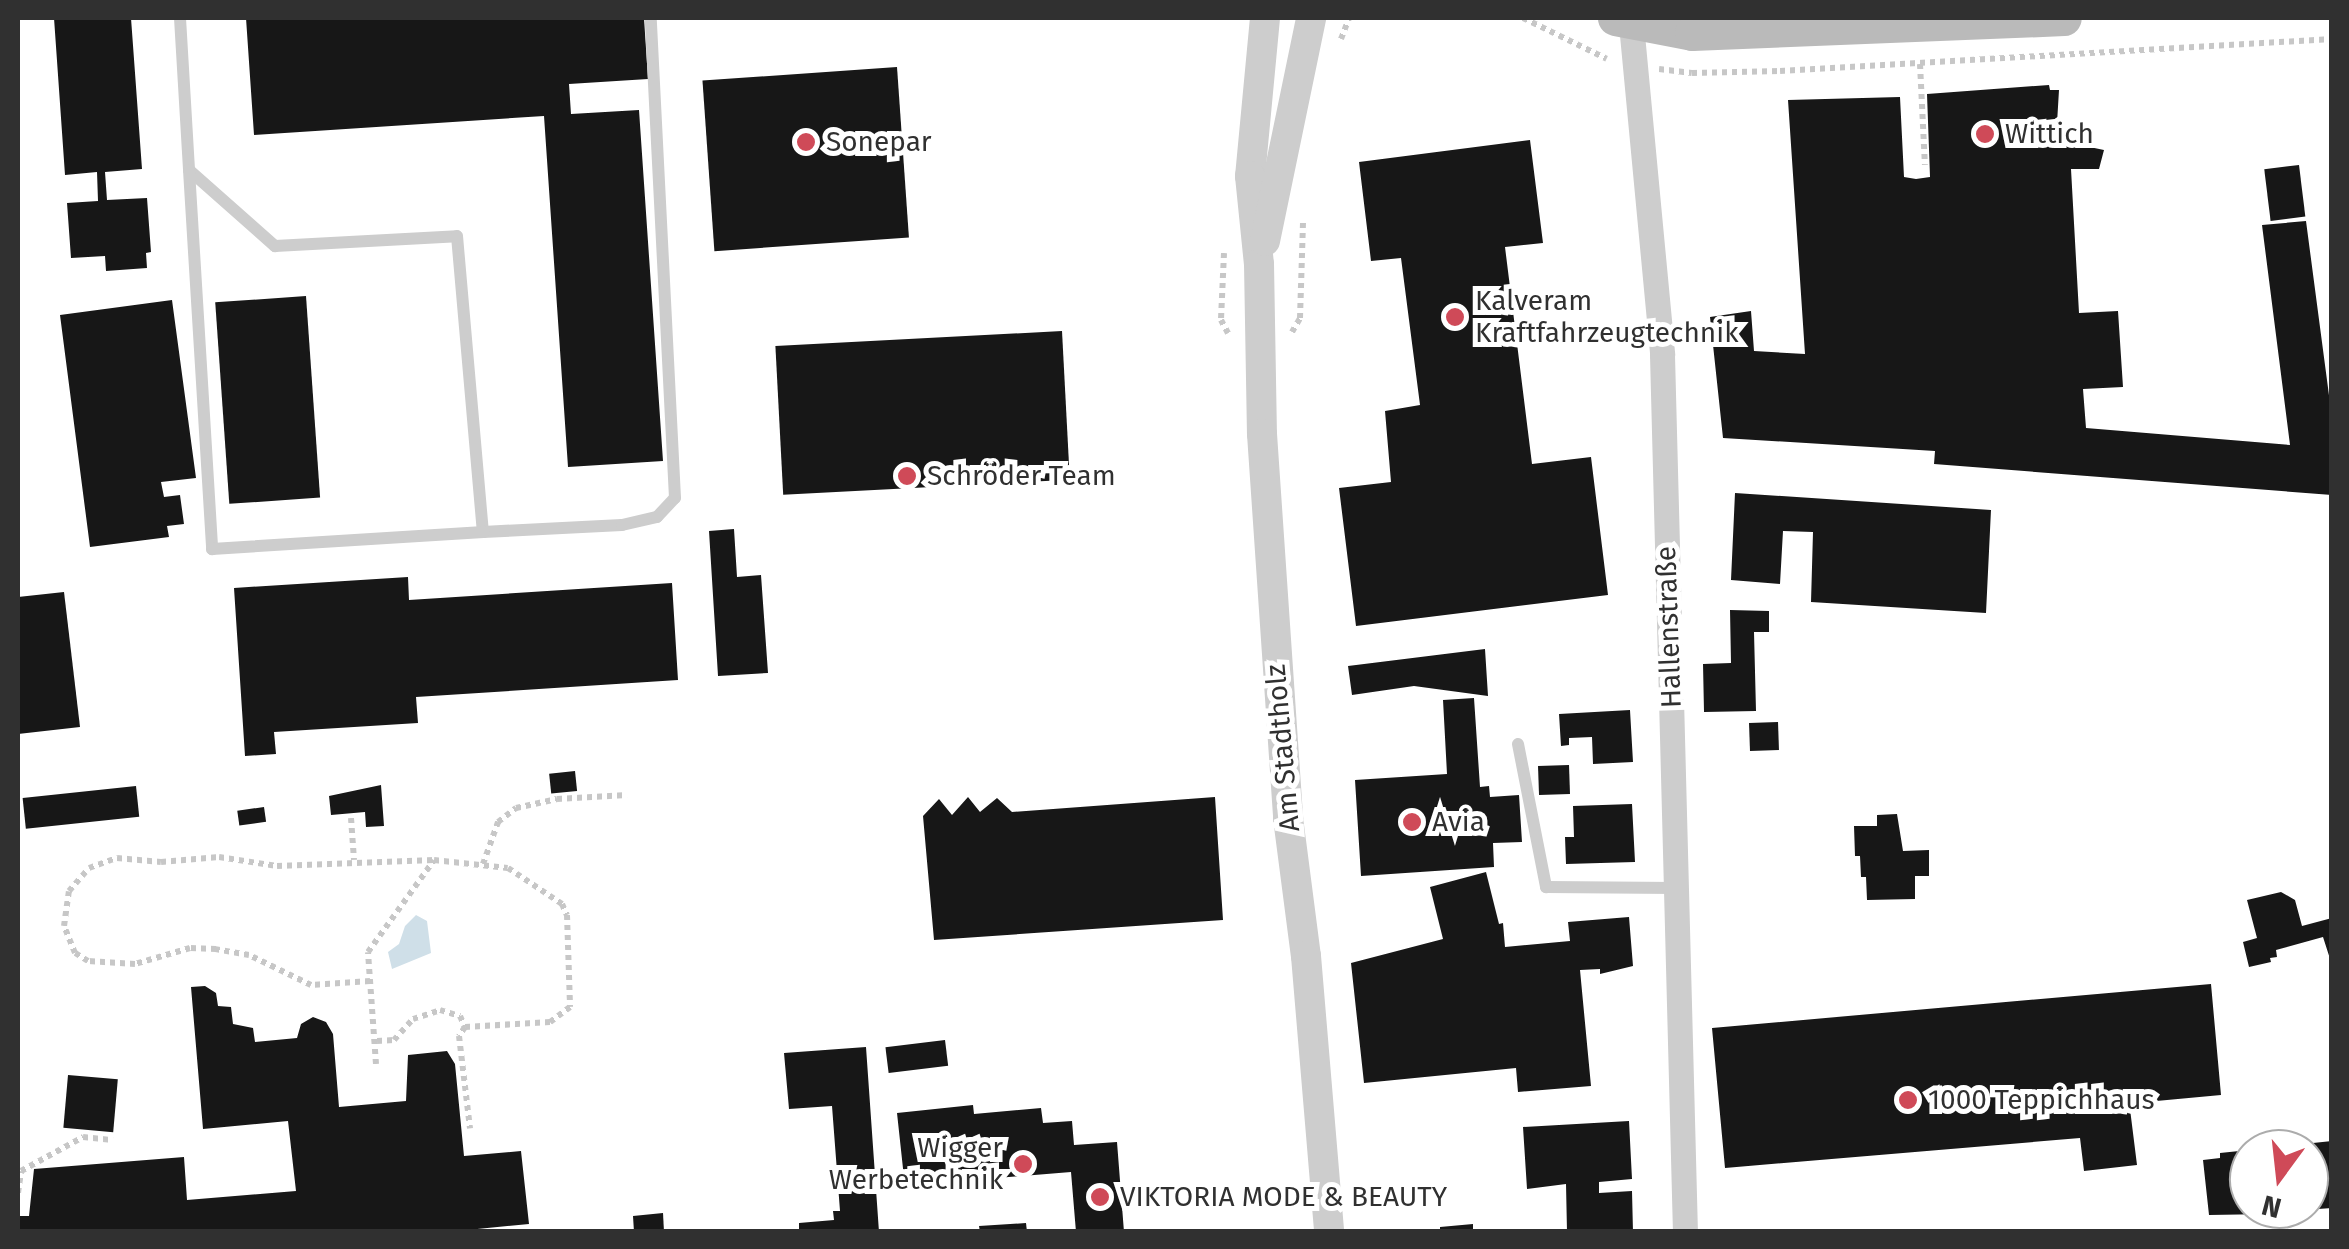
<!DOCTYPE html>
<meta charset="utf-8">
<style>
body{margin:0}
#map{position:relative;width:2349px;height:1249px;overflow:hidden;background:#fff;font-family:"Fira Sans",sans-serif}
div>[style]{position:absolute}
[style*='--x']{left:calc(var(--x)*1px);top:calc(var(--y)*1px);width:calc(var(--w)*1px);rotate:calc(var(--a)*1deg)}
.water>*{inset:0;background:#cfdfe8}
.building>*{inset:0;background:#171717;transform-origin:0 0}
.path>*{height:6px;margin-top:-3px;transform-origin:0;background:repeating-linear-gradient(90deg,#c7c7c7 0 5px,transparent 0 10px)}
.service>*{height:12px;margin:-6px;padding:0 6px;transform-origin:6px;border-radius:6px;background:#cdcdcd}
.minor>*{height:25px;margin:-12.5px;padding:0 12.5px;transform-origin:12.5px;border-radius:12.5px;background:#cdcdcd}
.tertiary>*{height:30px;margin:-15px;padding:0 15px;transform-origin:15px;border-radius:15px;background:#cdcdcd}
.secondary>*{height:35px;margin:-17.5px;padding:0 17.5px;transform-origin:17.5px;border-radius:17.5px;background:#bababa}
.dots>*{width:28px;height:28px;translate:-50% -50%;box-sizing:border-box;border:5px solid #fff;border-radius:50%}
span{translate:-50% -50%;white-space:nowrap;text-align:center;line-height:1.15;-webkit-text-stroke:10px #fff;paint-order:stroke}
.poi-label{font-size:28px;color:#303030}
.left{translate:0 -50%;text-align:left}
.right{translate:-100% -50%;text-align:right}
.street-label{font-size:28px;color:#303030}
.frame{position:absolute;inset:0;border:20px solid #303030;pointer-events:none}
.north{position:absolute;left:2229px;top:1129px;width:100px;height:100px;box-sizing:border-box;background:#fff;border:2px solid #acacac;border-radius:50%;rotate:195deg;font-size:28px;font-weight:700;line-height:40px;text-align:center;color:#303030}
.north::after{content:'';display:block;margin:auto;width:35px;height:45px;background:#cf4a58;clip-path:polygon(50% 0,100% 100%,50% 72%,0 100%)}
</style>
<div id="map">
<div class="water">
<div style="clip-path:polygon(416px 915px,427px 921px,431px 953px,392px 969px,388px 952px,399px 944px,405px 926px)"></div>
</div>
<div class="building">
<div style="clip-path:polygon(54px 18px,131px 18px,142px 169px,105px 172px,107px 200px,147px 198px,151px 252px,146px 253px,147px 268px,106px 271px,105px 256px,71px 258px,67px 203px,98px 201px,97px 172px,65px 175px)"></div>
<div style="clip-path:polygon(246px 18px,644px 18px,648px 79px,569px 84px,571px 114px,639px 110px,663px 461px,568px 467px,544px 116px,254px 135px)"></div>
<div style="left:897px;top:67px;width:171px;height:195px;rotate:86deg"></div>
<div style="clip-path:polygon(2049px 85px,2050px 90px,2059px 90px,2056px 140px,2104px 150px,2099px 169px,2071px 169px,2079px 313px,2118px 311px,2123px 387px,2083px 389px,2086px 428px,2290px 445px,2262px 225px,2306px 221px,2332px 418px,2332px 495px,1934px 464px,1935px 451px,1723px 438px,1710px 317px,1751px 311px,1754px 351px,1805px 354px,1788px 100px,1900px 97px,1904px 177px,1916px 179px,1930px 177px,1927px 94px)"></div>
<div style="clip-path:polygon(1530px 140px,1543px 243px,1505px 247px,1532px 464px,1591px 457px,1608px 595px,1356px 626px,1339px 488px,1391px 482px,1385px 411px,1420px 405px,1401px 258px,1371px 261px,1359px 162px)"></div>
<div style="left:2299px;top:165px;width:52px;height:35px;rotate:83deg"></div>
<div style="left:306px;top:296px;width:202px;height:91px;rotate:86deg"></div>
<div style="clip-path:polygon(172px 300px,196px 478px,161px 482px,164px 497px,180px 495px,184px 524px,167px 526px,169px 537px,90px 547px,60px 315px)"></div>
<div style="left:1062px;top:331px;width:149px;height:287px;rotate:87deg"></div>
<div style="clip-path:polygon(1735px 493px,1991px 510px,1986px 613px,1811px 602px,1813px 532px,1783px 531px,1780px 584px,1731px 580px)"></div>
<div style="clip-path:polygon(734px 529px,737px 577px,761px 575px,768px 673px,718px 676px,709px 531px)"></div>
<div style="clip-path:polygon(408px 577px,409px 600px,672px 583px,678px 680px,416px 697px,418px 723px,274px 732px,276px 754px,245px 756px,234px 588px)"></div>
<div style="clip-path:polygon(64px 592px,80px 727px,18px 734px,18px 597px)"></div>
<div style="clip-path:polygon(1730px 610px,1769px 611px,1769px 632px,1754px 632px,1756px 711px,1704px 712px,1703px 664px,1731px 663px)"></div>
<div style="clip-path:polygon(1485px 649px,1488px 696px,1414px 686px,1352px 695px,1348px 666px)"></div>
<div style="clip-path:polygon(1474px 698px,1480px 787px,1489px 786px,1490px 797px,1519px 795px,1522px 842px,1493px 843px,1494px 867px,1361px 876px,1355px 780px,1447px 774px,1443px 700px)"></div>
<div style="clip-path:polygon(1630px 710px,1633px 762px,1593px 764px,1592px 737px,1569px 738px,1569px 745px,1561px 746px,1559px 714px)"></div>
<div style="left:1778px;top:722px;width:28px;height:29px;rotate:88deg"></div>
<div style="left:1569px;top:765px;width:29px;height:31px;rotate:88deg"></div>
<div style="left:575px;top:771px;width:20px;height:26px;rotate:84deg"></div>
<div style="clip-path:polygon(381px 785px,384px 826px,366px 827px,365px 812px,331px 815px,329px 796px)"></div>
<div style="left:136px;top:786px;width:31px;height:114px;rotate:84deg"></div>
<div style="clip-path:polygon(968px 797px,980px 812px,997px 798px,1012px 812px,1215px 797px,1223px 920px,934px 940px,923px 816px,939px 799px,952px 815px)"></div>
<div style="clip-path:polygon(1632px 804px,1635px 862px,1566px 864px,1565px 837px,1574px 837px,1573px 806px)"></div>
<div style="left:264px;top:807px;width:15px;height:27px;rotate:82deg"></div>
<div style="clip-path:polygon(1897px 814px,1903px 851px,1929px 850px,1929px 876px,1915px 876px,1915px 899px,1867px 900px,1866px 877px,1861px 877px,1860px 856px,1855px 856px,1854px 826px,1877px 826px,1877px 815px)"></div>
<div style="clip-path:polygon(1486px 872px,1499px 924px,1503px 923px,1505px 947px,1570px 941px,1568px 922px,1629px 917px,1633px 966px,1600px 974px,1600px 969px,1580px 970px,1591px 1086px,1518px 1092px,1516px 1068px,1364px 1083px,1351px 963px,1443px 939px,1430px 887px)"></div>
<div style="clip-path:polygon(2281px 892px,2295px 900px,2302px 926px,2332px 918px,2332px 965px,2323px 937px,2276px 950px,2277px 957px,2270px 958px,2271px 962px,2249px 967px,2243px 942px,2257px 938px,2247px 900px)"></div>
<div style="clip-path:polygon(2211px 984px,2221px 1095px,2124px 1104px,2124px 1110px,2130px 1109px,2137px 1165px,2084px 1171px,2080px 1138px,1725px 1168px,1712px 1028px)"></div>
<div style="clip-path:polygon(205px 986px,216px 993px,218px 1006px,231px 1007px,233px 1024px,253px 1028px,255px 1042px,297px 1038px,301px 1024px,313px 1017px,326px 1022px,333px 1034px,339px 1107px,406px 1101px,408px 1055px,447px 1051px,455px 1064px,464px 1156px,521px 1151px,529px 1224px,447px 1232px,18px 1232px,18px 1216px,29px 1216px,34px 1169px,184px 1157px,187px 1200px,296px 1191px,288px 1121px,203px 1129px,191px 987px)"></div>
<div style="left:945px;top:1040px;width:26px;height:60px;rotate:83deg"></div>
<div style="clip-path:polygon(866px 1047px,879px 1232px,799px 1232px,799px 1223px,834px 1220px,833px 1211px,840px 1211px,832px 1106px,789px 1109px,784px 1053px)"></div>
<div style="left:68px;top:1075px;width:50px;height:53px;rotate:5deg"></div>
<div style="clip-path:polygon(973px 1105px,974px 1114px,1041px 1108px,1043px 1123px,1072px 1121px,1074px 1145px,1117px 1142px,1124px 1232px,1076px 1232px,1071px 1172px,972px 1180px,971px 1170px,961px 1171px,962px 1181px,905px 1187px,897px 1113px)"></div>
<div style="clip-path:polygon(1629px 1121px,1632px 1179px,1599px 1182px,1599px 1193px,1632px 1191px,1633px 1232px,1567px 1232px,1566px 1184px,1527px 1189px,1523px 1127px)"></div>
<div style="clip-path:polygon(2332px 1141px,2332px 1208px,2318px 1209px,2313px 1143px)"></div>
<div style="clip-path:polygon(2249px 1150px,2249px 1209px,2271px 1209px,2269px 1214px,2209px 1215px,2203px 1160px,2220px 1158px,2220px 1153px)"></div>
<div style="clip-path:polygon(663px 1213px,664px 1232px,634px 1232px,633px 1216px)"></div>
<div style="clip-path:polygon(1026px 1223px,1027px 1232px,980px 1232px,979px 1226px)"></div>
<div style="clip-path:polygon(1473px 1224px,1473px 1232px,1440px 1232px,1440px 1227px)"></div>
</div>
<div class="path">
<div style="--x:1523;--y:18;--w:93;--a:26"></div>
<div style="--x:1341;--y:39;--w:22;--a:-69"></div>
<div style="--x:1920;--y:64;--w:101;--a:87.2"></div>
<div style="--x:1659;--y:69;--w:33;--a:7"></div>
<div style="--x:1692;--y:73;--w:88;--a:-1.3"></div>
<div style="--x:1780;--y:71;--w:553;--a:-3.32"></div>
<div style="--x:1224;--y:253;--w:67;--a:92.6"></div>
<div style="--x:1221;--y:320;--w:15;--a:62"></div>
<div style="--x:1292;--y:332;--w:16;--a:-60"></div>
<div style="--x:1300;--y:318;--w:96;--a:-88.2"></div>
<div style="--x:351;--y:818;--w:42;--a:85.9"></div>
<div style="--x:483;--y:864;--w:45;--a:-70.3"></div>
<div style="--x:498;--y:822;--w:23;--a:-38"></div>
<div style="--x:516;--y:808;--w:42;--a:-12.4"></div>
<div style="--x:557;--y:799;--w:70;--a:-3.3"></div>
<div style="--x:370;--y:981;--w:59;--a:176.1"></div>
<div style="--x:311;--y:985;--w:69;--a:-154.2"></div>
<div style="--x:249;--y:955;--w:34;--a:-170"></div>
<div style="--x:216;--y:949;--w:26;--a:-178"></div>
<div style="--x:190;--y:948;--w:57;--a:163.8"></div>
<div style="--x:135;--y:964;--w:47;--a:-176.3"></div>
<div style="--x:88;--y:961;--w:15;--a:-148"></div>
<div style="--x:75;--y:953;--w:29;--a:-112"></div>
<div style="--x:64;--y:926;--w:35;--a:-82"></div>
<div style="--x:69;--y:891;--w:30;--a:-49"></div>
<div style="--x:89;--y:868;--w:30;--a:-20"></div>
<div style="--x:117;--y:858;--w:44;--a:5.2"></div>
<div style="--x:161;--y:862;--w:58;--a:-4.9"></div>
<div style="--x:219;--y:857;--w:59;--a:8.8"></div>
<div style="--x:277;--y:866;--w:157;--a:-2.2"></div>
<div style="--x:434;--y:860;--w:74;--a:6.2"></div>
<div style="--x:508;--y:868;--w:65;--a:33.7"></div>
<div style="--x:562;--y:904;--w:12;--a:66"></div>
<div style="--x:567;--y:915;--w:92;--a:88.1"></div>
<div style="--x:570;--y:1007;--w:25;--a:143"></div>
<div style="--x:550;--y:1022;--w:85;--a:176.6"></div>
<div style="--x:465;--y:1027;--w:11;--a:124"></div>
<div style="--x:459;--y:1036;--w:93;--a:83.2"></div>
<div style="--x:377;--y:1041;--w:17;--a:-3"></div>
<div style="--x:394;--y:1040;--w:28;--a:-48"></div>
<div style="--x:413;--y:1019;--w:28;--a:-18"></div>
<div style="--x:440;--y:1010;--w:21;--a:17"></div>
<div style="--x:460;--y:1016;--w:12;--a:66"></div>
<div style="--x:376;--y:1064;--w:112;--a:-94.1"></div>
<div style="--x:368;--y:952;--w:113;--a:-54.3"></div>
<div style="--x:18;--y:1193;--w:22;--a:-82"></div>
<div style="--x:21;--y:1171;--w:71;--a:-28.7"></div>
<div style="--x:83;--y:1137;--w:30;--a:6"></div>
</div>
<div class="service">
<div style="--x:180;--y:18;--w:152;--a:86.6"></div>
<div style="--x:189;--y:170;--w:115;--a:41.5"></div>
<div style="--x:275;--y:246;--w:182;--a:-3.1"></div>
<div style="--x:457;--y:236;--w:297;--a:85"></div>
<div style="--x:483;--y:532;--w:139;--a:-2.9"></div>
<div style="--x:622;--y:525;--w:36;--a:-13"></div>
<div style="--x:657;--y:517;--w:26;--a:-47"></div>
<div style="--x:675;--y:498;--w:481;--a:-92.9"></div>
<div style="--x:189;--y:170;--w:380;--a:86.5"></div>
<div style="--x:212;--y:549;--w:272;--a:-3.6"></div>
<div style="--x:1518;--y:744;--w:146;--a:78.9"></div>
<div style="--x:1546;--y:887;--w:130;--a:0.4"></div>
</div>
<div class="minor">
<div style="--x:1631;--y:24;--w:332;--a:84.6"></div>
<div style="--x:1662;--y:355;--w:877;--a:88.5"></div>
</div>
<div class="tertiary">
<div style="--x:1265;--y:18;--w:159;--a:95.4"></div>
<div style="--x:1250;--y:176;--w:88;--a:84.2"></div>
<div style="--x:1259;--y:264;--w:170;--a:89"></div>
<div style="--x:1262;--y:434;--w:385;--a:86.1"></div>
<div style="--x:1288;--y:818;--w:139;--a:82.6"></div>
<div style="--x:1306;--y:956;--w:277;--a:85.2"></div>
<div style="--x:1265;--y:241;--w:228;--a:-78.3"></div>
</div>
<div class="secondary">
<div style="--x:1615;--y:18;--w:78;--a:11"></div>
<div style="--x:1692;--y:33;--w:372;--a:-2.3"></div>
</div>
<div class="dots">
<div style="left:1985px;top:134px;background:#cf4a58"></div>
<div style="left:806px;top:142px;background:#cf4a58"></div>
<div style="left:1455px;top:317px;background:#cf4a58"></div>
<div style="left:907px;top:476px;background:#cf4a58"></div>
<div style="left:1412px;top:822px;background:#cf4a58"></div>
<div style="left:1908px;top:1100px;background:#cf4a58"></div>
<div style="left:1023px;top:1164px;background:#cf4a58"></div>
<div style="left:1100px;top:1197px;background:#cf4a58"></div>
</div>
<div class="poi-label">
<span class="left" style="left:2005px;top:134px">Wittich</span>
<span class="left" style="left:826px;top:142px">Sonepar</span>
<span class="left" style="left:1475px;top:317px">Kalveram<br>Kraftfahrzeugtechnik</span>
<span class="left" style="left:927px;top:476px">Schröder Team</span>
<span class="left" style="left:1432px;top:822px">Avia</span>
<span class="left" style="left:1928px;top:1100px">1000 Teppichhaus</span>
<span class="right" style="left:1003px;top:1164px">Wigger<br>Werbetechnik</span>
<span class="left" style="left:1120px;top:1197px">VIKTORIA MODE &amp; BEAUTY</span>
</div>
<div class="street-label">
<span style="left:1669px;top:627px;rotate:-92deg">Hallenstraße</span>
<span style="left:1283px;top:748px;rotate:-95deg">Am Stadtholz</span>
</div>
<div class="frame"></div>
<div class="north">N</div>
</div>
